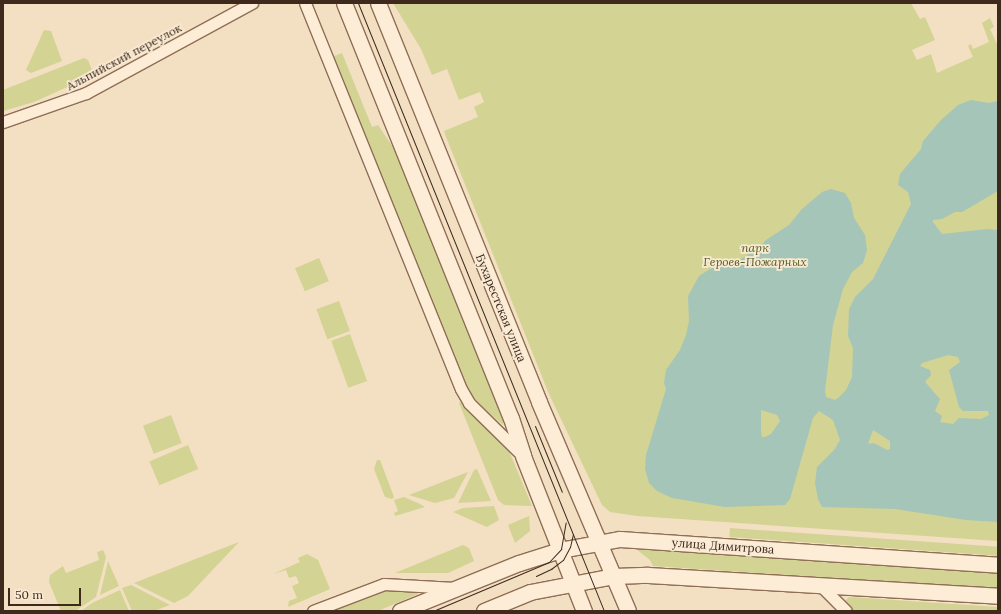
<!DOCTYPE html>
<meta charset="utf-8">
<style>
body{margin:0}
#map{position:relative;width:1001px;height:614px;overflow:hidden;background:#f3dfc2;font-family:Lora,serif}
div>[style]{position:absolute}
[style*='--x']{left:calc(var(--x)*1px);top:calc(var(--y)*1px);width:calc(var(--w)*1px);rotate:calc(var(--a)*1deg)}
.green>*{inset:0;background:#d3d394;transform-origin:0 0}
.water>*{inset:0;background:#a5c5b8}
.roads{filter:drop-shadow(1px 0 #8f6e56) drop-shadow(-1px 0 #8f6e56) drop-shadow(0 1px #8f6e56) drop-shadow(0 -1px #8f6e56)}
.street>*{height:11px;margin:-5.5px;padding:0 5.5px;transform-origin:5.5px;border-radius:5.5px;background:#fdedd6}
.secondary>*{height:15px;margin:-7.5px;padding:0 7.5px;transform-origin:7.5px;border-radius:7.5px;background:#fdedd6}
.tram>*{height:1px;margin:-0.5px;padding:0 0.5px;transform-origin:0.5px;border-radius:0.5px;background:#3e291c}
span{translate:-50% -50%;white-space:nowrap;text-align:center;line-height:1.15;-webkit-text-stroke:3.5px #f9ead3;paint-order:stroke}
.street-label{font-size:12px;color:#3e291c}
.park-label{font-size:12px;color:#545c21;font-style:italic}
.frame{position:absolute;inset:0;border:4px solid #3e291c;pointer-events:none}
.scale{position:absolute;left:8px;top:588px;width:73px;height:18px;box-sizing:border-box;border:2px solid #3e291c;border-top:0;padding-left:5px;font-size:12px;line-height:14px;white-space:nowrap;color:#3e291c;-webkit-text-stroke:3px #f9ead3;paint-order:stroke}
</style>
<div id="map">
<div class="green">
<div style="clip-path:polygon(393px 3px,911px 3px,920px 19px,925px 17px,935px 40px,912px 50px,917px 60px,931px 54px,937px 73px,973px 57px,968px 46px,971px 44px,973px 49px,989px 42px,982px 23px,990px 18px,994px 27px,990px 29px,998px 46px,998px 541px,637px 516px,610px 512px,602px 505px,549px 394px,446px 137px,444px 131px,478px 117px,474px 107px,484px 102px,480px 92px,459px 100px,447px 69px,432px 75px,421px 49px)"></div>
<div style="clip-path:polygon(44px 30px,51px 31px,62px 61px,31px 73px,26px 70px)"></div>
<div style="clip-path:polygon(342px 53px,372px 127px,378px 125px,395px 150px,504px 421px,503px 425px,482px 407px,466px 388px,332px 57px)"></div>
<div style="clip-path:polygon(84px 58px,88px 60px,94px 75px,34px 102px,3px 111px,3px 90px)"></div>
<div style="left:319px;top:258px;width:25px;height:26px;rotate:67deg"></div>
<div style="left:339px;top:301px;width:32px;height:24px;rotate:70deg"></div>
<div style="left:350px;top:334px;width:50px;height:20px;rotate:70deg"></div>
<div style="clip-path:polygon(461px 402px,509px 451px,532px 506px,504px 505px,498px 500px,459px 403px)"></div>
<div style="left:171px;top:415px;width:30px;height:30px;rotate:69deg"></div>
<div style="left:188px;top:445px;width:26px;height:42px;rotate:67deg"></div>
<div style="clip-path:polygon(377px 460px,380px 460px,394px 497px,392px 499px,385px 497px,374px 469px)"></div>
<div style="clip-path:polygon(477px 469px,491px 501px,458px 503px,474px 470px)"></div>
<div style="clip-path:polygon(468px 472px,454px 498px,435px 503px,409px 495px)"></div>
<div style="clip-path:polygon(404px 497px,420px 504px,425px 507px,395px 516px,394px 513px,398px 511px,394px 500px)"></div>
<div style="clip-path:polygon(494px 506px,499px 520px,487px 527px,453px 512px,463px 508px)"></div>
<div style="clip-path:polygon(529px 516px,530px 531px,515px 543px,508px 525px)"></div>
<div style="left:730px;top:528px;width:269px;height:9px;rotate:4deg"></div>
<div style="clip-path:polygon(239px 542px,188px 596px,174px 603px,134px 583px)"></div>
<div style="clip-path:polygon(463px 545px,469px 548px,474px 561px,448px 573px,395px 573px)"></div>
<div style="clip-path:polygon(636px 549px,998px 573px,998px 589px,653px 566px,650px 560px)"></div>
<div style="clip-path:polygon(103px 550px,106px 557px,96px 597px,75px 611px,61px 611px,49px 582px,50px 575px,63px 566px,66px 573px,99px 560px,97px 552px)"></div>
<div style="clip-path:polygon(307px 554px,318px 560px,330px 589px,288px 607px,289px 601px,297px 598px,292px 586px,299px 583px,296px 576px,289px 578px,286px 570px,273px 574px,300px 562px,298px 558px)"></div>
<div style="clip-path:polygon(108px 561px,119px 586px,100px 595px)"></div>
<div style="clip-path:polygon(131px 585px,170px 605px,154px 611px,132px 611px,122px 588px)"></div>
<div style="clip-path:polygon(120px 590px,129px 611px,81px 611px,92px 603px)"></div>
<div style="clip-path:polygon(382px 590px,417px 591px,418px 594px,378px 611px,328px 611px)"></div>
<div style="clip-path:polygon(849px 597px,998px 607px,998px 611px,854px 611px,844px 602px)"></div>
</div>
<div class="water">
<div style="clip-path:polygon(evenodd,971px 100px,989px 103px,998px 101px,998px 191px,962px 212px,955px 212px,942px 219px,933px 220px,933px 222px,942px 234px,987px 229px,998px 230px,998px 522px,966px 520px,895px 509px,822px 507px,818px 499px,815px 483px,817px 467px,834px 450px,840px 440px,833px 420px,819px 411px,813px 418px,790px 499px,785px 505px,725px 507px,672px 498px,657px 491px,649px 483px,645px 469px,646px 455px,666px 389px,664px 383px,666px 370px,680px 350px,686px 335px,689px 321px,688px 296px,699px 276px,715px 266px,741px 259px,758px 249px,766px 240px,789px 225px,802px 209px,822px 192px,831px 189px,845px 193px,851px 203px,854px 218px,865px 235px,867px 250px,863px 263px,852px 272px,843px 289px,833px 325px,825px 391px,826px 397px,835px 400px,839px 397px,846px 390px,852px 377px,853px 348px,848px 336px,849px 309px,855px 297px,873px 279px,911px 204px,908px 192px,898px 185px,900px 174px,921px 149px,923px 141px,941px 120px,958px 105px,971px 100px,948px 355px,958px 357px,960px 362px,949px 370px,959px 407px,963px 411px,988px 411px,989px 415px,981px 419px,959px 418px,953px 424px,940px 422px,942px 416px,935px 411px,940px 399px,925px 382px,931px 375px,930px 370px,920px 366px,922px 363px,948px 355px,971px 100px,761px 410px,777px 415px,780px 421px,771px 434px,765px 437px,762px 437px,761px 432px,761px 410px,971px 100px,873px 430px,890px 441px,890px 449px,887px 450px,874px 443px,868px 444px,873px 430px)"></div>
</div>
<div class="roads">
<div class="street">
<div style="--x:305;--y:3;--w:416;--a:68"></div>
<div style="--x:461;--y:389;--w:16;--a:60"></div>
<div style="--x:469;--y:403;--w:76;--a:44.5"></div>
<div style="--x:3;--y:122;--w:88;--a:-19.3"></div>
<div style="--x:86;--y:93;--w:189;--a:-28.5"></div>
<div style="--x:819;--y:584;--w:38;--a:45"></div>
<div style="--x:313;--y:611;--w:76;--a:-20.8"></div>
<div style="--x:384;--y:584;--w:71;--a:3.2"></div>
</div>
<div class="secondary">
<div style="--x:344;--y:3;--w:447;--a:68.1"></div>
<div style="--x:511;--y:418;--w:40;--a:72"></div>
<div style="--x:523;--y:456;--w:167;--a:68.5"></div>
<div style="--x:378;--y:3;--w:430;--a:68"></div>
<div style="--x:539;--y:402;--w:227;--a:66.9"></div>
<div style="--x:400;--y:611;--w:128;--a:-22"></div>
<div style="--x:519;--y:563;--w:43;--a:-17.6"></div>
<div style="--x:560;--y:550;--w:61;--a:-10.4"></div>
<div style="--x:620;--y:539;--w:379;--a:3.9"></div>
<div style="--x:484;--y:611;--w:50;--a:-22.4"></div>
<div style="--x:530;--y:592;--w:86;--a:-10.8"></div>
<div style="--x:614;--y:576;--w:34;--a:-2"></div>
<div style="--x:648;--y:575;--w:351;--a:3.4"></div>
</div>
</div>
<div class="tram">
<div style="--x:358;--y:3;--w:656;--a:67.97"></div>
<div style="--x:535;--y:426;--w:71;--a:67.8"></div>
<div style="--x:536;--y:576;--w:17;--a:-25"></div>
<div style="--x:551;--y:569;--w:15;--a:-37"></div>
<div style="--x:563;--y:560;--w:15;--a:-62"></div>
<div style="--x:570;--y:547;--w:13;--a:-77"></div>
<div style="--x:433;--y:611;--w:126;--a:-22.9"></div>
<div style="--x:549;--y:562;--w:18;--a:-47"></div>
<div style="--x:561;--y:549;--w:27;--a:-80"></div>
</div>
<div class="street-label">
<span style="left:124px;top:57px;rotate:-28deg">Альпийский переулок</span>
<span style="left:501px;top:308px;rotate:68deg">Бухарестская улица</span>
<span style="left:723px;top:546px;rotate:4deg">улица Димитрова</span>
</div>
<div class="park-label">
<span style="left:755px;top:255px">парк<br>Героев-Пожарных</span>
</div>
<div class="frame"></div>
<div class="scale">50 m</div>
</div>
